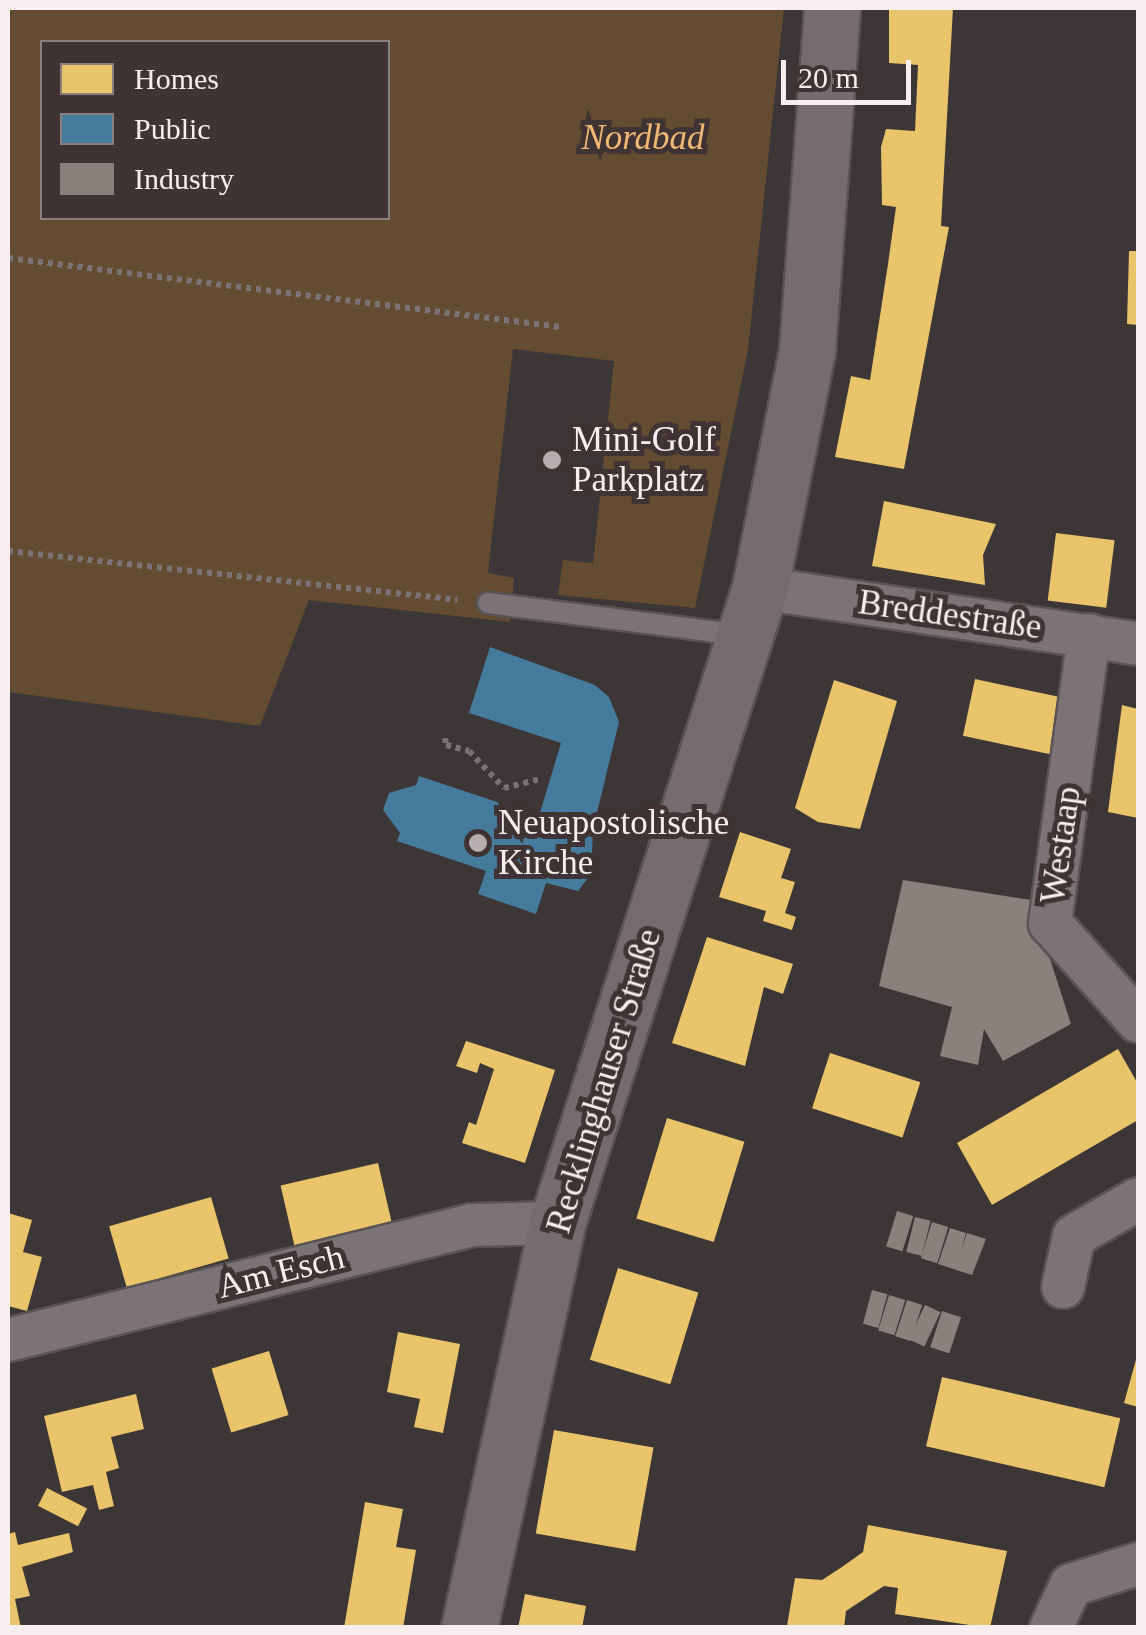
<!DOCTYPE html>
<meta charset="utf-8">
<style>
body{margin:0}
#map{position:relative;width:1146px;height:1635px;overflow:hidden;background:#3c3636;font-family:Georgia,serif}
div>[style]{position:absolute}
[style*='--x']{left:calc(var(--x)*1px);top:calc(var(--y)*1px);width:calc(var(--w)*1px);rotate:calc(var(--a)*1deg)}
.green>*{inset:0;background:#634c31}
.homes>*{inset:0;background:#e9c46a;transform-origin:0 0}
.public>*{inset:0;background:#457b9d}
.industry>*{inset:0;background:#8a817c;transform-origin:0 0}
.path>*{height:6px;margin-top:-3px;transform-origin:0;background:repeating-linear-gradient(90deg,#7a7375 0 5px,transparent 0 10px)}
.roads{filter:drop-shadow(2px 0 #595454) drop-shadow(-2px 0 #595454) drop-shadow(0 2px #595454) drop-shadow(0 -2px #595454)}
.lane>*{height:20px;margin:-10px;padding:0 10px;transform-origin:10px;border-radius:10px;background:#7d7377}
.street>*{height:42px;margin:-21px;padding:0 21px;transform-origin:21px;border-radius:21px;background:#7d7377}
.secondary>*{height:55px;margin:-27.5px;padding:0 27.5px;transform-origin:27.5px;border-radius:27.5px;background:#766c6f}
.dots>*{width:28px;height:28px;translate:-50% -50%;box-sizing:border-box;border:5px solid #3f3433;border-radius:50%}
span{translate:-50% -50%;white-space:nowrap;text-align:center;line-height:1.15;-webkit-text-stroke:10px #3f3433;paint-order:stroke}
.park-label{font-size:35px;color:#f1b973;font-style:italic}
.poi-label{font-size:35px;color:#f7efef}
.left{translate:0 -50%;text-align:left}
.street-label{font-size:35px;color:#f7efef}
.frame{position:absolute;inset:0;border:10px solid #f7efef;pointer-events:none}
.legend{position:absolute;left:40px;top:40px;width:350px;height:180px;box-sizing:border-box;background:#3f3433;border:2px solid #897f7e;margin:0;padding:12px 18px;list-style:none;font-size:30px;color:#f7efef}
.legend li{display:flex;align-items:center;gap:20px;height:50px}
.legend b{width:50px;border:2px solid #897f7e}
.scale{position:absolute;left:781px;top:60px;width:130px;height:45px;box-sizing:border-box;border:5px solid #f7efef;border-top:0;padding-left:12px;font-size:30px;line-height:35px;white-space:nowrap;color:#f7efef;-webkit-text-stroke:8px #3f3433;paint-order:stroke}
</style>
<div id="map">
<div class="green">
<div style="clip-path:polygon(evenodd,8px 8px,784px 8px,748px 350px,695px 608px,558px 595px,563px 560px,593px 563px,614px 361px,513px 349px,488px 573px,514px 578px,510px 622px,309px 600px,260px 726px,8px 692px,8px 8px,42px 42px,388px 42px,388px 218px,42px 218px,42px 42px)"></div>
</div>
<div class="homes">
<div style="clip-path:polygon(889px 8px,953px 8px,941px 226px,949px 227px,904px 469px,835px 457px,851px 376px,870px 380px,888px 264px,896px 207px,882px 205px,881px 147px,886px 129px,915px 131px,918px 65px,889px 63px)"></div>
<div style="clip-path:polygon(1129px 251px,1138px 251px,1138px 325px,1127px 324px)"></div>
<div style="clip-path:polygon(884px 501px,996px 524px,983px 555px,985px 585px,872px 566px)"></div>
<div style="left:1056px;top:533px;width:59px;height:68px;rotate:7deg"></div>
<div style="left:975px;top:679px;width:94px;height:58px;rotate:12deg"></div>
<div style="clip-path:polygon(834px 680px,897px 701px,860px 829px,818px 822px,795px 808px)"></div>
<div style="clip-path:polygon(1122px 705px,1138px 709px,1138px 818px,1108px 812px)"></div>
<div style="clip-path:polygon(740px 832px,791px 849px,781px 878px,795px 882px,785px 913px,796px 917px,792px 930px,763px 921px,766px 911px,719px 897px)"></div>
<div style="clip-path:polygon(707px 937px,793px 964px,783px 994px,764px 987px,745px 1066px,672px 1043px)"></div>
<div style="clip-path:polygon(466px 1041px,555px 1070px,525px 1163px,462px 1143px,469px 1122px,476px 1125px,494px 1069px,480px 1063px,477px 1073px,456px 1066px)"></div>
<div style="clip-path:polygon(1118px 1049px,1138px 1084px,1138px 1120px,992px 1205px,957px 1143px)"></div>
<div style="left:830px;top:1053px;width:95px;height:58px;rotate:18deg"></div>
<div style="left:667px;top:1118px;width:81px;height:105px;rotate:17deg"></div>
<div style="left:378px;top:1163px;width:62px;height:100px;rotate:77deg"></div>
<div style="left:211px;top:1197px;width:64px;height:106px;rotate:74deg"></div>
<div style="clip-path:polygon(8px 1213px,32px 1220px,23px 1252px,42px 1257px,27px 1311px,8px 1306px)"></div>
<div style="left:618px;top:1268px;width:84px;height:96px;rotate:17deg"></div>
<div style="clip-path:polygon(398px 1332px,460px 1344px,443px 1433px,414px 1427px,420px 1399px,387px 1392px)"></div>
<div style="left:269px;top:1351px;width:67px;height:60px;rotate:73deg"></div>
<div style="clip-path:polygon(1137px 1356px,1138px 1356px,1138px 1407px,1124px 1403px)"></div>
<div style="left:942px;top:1377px;width:183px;height:71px;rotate:13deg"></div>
<div style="clip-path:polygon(136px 1394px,144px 1429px,111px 1437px,119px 1468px,106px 1472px,114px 1506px,99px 1510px,93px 1485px,62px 1492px,44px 1416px)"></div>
<div style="left:554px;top:1430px;width:101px;height:105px;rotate:10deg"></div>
<div style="left:47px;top:1488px;width:45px;height:20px;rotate:27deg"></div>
<div style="clip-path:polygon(365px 1502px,403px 1509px,396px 1547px,416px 1550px,403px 1628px,344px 1628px)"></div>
<div style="clip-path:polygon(868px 1525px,1007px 1551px,990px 1628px,895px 1614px,898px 1588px,884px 1586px,846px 1611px,844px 1628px,787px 1626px,795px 1578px,822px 1580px,842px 1567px,863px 1552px)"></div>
<div style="clip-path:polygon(15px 1532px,18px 1545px,69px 1533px,73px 1552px,22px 1567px,30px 1596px,15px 1599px,21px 1628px,8px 1628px,8px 1534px)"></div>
<div style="clip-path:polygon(525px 1594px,586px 1606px,582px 1628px,518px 1628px)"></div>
</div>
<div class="public">
<div style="clip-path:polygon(490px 647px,595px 685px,609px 697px,619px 722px,593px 829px,591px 874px,578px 891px,546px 883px,536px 914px,478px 894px,486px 871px,397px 841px,400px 833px,383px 810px,389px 793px,416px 785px,419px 776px,539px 816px,561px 743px,469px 713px)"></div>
</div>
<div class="industry">
<div style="clip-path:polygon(903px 880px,1031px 900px,1071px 1024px,1003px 1061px,984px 1029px,978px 1065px,940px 1056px,952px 1007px,879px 986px)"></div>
<div style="left:897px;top:1211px;width:17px;height:37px;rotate:17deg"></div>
<div style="left:915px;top:1217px;width:16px;height:36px;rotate:14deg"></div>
<div style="left:932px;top:1222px;width:17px;height:38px;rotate:17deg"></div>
<div style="clip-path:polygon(950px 1228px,966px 1233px,961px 1251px,967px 1233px,986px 1239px,972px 1275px,938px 1264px)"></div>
<div style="left:872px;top:1290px;width:16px;height:35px;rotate:15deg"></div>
<div style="left:889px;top:1295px;width:17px;height:37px;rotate:17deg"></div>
<div style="left:907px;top:1300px;width:16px;height:38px;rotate:18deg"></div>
<div style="left:925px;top:1305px;width:17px;height:38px;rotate:25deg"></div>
<div style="left:942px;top:1311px;width:20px;height:38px;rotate:18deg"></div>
</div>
<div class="path">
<div style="--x:8;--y:258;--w:557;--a:7.11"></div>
<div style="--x:8;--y:551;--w:452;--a:6.2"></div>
<div style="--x:445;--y:738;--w:7;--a:82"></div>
<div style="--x:446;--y:745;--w:24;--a:15"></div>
<div style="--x:469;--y:751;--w:51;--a:46.6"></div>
<div style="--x:504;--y:788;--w:38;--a:-14"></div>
</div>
<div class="roads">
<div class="lane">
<div style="--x:488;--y:603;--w:257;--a:7.2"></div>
</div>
<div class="street">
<div style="--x:760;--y:588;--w:382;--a:8.4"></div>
<div style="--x:1089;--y:635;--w:291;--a:97.7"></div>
<div style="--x:1050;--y:923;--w:132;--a:48.1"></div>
<div style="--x:1063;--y:1287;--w:52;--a:-77.8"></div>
<div style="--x:1074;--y:1236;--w:74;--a:-30"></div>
<div style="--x:8;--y:1340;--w:478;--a:-13.9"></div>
<div style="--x:472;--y:1225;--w:85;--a:-1.3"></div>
<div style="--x:1051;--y:1628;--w:47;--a:-65.1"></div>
<div style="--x:1071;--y:1585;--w:70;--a:-17.4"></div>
</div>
<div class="secondary">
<div style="--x:469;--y:1628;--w:414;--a:-77.7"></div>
<div style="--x:557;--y:1223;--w:667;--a:-72.27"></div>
<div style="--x:760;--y:588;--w:243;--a:-78.8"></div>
<div style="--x:807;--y:350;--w:343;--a:-85.8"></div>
</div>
</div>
<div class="dots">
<div style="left:552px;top:460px;background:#b6aeae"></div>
<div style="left:478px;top:843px;background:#b6aeae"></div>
</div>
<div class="park-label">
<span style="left:643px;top:138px">Nordbad</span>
</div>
<div class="poi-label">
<span class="left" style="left:572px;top:460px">Mini-Golf<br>Parkplatz</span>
<span class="left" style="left:498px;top:843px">Neuapostolische<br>Kirche</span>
</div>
<div class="street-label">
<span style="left:950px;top:615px;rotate:8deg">Breddestraße</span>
<span style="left:1061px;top:845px;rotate:-82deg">Westaap</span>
<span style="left:604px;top:1081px;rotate:-73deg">Recklinghauser Straße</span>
<span style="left:281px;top:1272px;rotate:-14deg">Am Esch</span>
</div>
<div class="frame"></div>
<ul class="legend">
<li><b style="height:28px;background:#e9c46a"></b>Homes</li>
<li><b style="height:28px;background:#457b9d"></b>Public</li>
<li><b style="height:28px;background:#8a817c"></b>Industry</li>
</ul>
<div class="scale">20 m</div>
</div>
